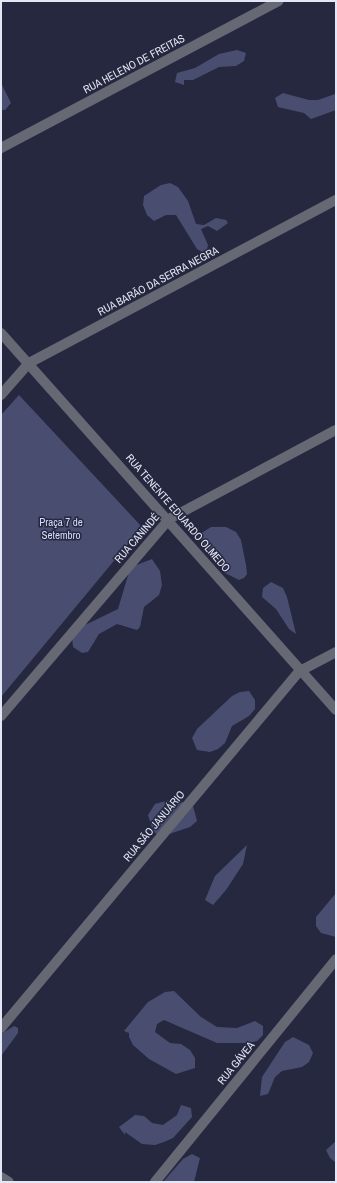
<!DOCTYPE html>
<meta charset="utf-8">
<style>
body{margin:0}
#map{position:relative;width:337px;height:1183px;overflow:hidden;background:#25283e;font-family:"Archivo Narrow",sans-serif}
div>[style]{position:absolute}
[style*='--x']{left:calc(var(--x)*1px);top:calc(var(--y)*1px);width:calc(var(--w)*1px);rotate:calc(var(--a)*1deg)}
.green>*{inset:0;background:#494e71}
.minor>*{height:10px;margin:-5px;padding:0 5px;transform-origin:5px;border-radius:5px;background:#666874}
span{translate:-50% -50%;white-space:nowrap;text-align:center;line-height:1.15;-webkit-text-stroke:3px #25283e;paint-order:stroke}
.street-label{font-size:11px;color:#e3e6f5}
.park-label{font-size:11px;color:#d3dafd}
.frame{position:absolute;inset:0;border:2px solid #e3e6f5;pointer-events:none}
</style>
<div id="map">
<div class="green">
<div style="clip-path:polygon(237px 50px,246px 53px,244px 61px,236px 66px,219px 67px,193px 80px,184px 80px,184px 85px,175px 82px,177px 73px,195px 68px,219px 54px)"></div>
<div style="clip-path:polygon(1px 83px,11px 103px,5px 110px,1px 110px)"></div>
<div style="clip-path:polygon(283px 93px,309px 100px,318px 100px,335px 94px,336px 110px,311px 119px,304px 113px,278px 107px,275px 98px)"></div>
<div style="clip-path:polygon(170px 183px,178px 187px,188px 201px,196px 224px,204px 225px,216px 218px,226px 220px,228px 223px,217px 231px,208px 226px,201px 229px,208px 245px,206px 254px,197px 249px,176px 215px,166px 215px,154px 221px,147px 215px,143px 205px,144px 196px,161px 185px)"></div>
<div style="clip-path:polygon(19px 395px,142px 527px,1px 697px,1px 415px)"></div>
<div style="clip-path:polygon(211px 527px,226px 527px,236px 532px,241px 540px,246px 565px,247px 574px,244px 578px,239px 580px,225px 573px,202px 544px,200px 534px)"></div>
<div style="clip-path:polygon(152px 559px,160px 571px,162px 585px,159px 595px,144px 607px,140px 627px,137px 630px,117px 624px,99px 634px,88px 652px,82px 653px,73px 647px,72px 637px,81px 627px,118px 609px,129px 572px,134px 566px)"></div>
<div style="clip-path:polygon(271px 582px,283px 588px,287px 597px,296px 634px,289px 629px,276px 609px,262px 597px,263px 588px)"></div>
<div style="clip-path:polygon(249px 691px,255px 700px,255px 709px,249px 716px,232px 726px,225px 743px,218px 749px,210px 752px,197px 750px,192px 738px,197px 729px,232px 696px,240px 692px)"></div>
<div style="clip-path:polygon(169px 800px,172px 803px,185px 802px,193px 806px,197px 821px,190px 827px,160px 837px,153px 831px,148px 815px,155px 804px)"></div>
<div style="clip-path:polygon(247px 845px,243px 864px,226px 890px,213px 905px,205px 900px,215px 876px)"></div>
<div style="clip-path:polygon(336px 893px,336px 937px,321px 933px,316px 926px,316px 917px)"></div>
<div style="clip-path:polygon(174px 991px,201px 1017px,217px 1027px,237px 1028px,255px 1021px,263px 1026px,263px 1035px,257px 1041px,248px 1043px,217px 1043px,164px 1020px,157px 1024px,155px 1032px,170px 1043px,181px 1044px,190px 1050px,195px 1058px,195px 1068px,176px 1074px,149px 1059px,133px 1045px,129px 1037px,129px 1033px,124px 1031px,148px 1002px,165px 992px)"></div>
<div style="clip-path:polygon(14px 1026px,18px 1028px,18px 1033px,1px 1056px,1px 1034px)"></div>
<div style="clip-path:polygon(293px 1037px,309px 1045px,313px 1053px,309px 1062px,302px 1067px,282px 1071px,275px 1077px,268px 1094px,260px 1096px,262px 1077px,285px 1042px)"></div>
<div style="clip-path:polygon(181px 1105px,191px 1108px,192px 1117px,173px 1138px,164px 1142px,155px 1145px,142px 1144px,125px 1132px,125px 1135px,119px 1127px,135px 1115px,144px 1116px,152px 1123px,163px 1125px,177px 1115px)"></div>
<div style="clip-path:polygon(336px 1141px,336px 1163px,330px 1158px,326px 1150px)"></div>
<div style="clip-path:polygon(192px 1154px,200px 1158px,194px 1182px,163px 1182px,183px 1159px)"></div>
</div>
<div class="minor">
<div style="--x:1;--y:148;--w:314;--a:-27.9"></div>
<div style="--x:1;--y:333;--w:504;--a:48.38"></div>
<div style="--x:1;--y:395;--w:43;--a:-48.8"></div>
<div style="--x:29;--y:363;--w:348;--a:-28"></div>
<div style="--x:1;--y:716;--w:259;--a:-49.5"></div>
<div style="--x:169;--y:519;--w:189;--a:-28.1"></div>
<div style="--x:1;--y:1028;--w:466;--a:-50.1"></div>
<div style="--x:300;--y:671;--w:41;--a:-27.8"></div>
<div style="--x:1;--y:1177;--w:9;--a:32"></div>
<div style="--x:155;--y:1182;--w:287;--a:-50.9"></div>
</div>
<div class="street-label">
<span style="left:134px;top:64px;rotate:-28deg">RUA HELENO DE FREITAS</span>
<span style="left:158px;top:281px;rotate:-28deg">RUA BARÃO DA SERRA NEGRA</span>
<span style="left:178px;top:513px;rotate:49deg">RUA TENENTE EDUARDO OLMEDO</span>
<span style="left:137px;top:538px;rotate:-49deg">RUA CANINDÉ</span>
<span style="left:154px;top:826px;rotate:-50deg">RUA SÃO JANUÁRIO</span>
<span style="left:236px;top:1063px;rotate:-51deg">RUA GÁVEA</span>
</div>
<div class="park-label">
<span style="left:61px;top:529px">Praça 7 de<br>Setembro</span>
</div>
<div class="frame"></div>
</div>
